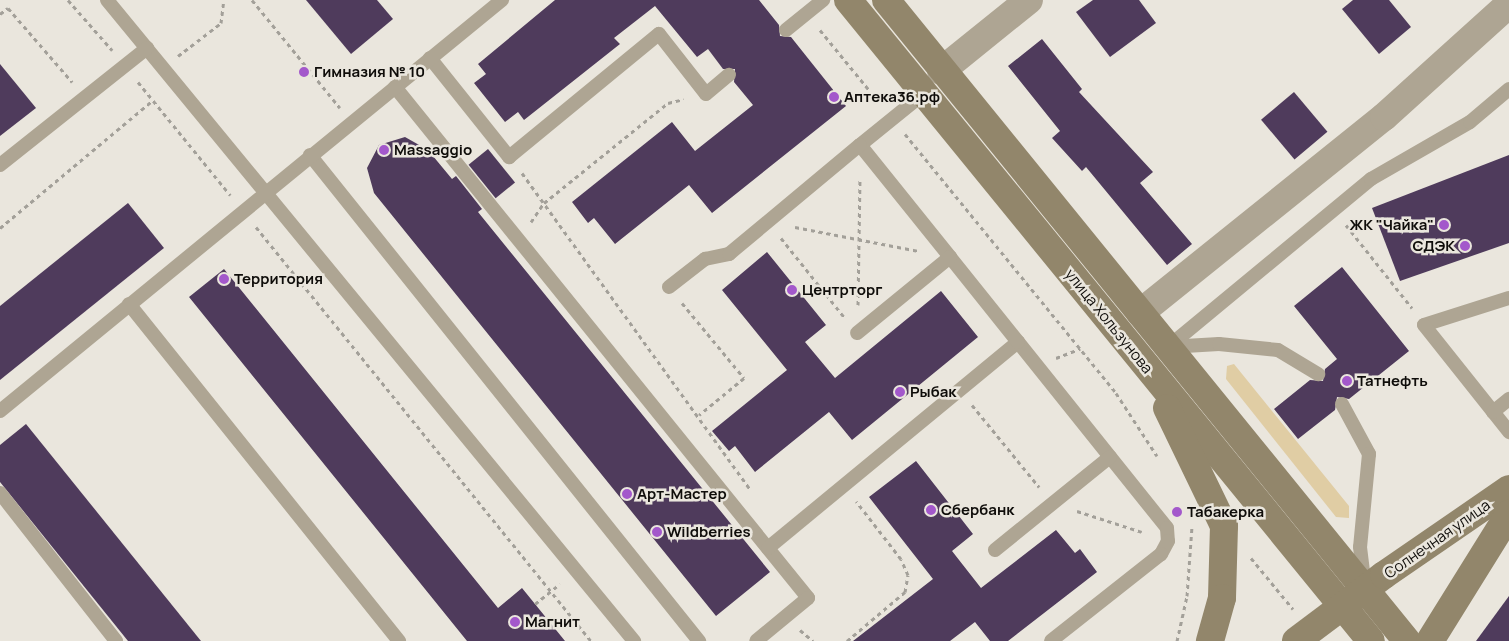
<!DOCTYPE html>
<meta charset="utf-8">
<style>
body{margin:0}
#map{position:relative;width:1509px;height:641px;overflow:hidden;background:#eae6dd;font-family:Manrope,sans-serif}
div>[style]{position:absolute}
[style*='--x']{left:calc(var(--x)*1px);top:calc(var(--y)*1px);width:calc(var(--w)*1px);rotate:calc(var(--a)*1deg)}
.green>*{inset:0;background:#e0cda4}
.building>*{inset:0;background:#4f3b5c;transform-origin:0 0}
.path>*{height:3px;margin-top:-1.5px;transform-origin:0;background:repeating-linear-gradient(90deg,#a3a099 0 4px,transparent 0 8px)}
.service>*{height:14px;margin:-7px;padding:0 7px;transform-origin:7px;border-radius:7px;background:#aea593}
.minor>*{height:28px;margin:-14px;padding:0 14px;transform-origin:14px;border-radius:14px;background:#aea593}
.secondary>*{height:28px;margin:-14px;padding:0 14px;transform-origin:14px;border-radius:14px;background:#92866b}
.dots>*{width:14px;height:14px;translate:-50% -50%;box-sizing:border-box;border:2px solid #eae6dd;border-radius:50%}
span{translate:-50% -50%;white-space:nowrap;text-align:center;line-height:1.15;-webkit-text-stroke:5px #eae6dd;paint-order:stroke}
.poi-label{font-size:15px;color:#0f0d0a;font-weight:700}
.left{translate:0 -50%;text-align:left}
.right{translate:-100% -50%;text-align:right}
.street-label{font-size:15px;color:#0f0d0a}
</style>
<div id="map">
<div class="green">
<div style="clip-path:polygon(1234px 364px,1349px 506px,1349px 518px,1336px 517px,1226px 379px,1227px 366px)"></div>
</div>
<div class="building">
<div style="clip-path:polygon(306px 0,377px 0,393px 19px,351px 54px)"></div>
<div style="clip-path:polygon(555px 0,759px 0,779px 25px,780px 36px,791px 37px,846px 106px,712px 213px,689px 185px,615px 244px,594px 218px,588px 223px,572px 202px,672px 122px,695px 151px,753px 105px,734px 82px,735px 69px,723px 69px,708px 49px,697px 57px,655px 6px,614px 38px,620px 44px,524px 120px,518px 112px,505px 122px,474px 83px,486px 74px,478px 64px)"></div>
<div style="clip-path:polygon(1093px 0,1139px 0,1156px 23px,1110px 57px,1076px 12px)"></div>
<div style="clip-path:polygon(1353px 0,1389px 0,1411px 27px,1379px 54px,1342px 9px)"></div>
<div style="clip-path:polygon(1042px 39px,1082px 89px,1079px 92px,1153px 172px,1140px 183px,1192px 244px,1167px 265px,1086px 167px,1082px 171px,1052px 138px,1060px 131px,1008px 66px)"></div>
<div style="clip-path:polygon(0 64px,36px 108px,0 136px)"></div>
<div style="left:1294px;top:92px;width:52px;height:43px;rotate:50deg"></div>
<div style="clip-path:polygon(405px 137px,428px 150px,452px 179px,456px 176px,482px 209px,478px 212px,770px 572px,716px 616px,374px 193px,367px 168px,379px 145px)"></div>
<div style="left:488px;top:149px;width:43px;height:25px;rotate:51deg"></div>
<div style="clip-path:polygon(1509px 155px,1509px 243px,1400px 281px,1372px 208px)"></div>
<div style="clip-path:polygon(128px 203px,164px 248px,0 380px,0 306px)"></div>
<div style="clip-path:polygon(767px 252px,826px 325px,805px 342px,835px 378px,941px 291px,978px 337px,852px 440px,829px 412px,755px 472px,735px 446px,729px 451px,712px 431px,787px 370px,722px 290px)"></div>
<div style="clip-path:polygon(1342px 267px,1409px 351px,1349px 399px,1337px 397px,1335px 410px,1298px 439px,1274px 409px,1310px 380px,1323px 381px,1325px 369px,1337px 359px,1294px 306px)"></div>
<div style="clip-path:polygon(224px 269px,498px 608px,522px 588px,565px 641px,467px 641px,189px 297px)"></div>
<div style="clip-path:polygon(26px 424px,201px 641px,128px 641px,0 482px,0 445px)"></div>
<div style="clip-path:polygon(916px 461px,973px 534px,952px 551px,981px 588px,1056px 530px,1075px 553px,1080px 549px,1097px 572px,1008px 641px,990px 641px,975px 622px,950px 641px,853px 641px,933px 579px,869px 497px)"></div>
<div style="clip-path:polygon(1509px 596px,1509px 641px,1476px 641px)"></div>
</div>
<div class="path">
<div style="--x:68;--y:0;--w:67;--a:48.7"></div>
<div style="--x:252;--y:0;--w:139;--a:50.8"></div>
<div style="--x:0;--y:14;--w:10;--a:-37"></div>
<div style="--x:8;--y:8;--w:98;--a:49.1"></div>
<div style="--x:820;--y:30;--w:93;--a:50.7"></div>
<div style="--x:178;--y:56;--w:54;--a:-37.5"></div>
<div style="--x:221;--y:23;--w:23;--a:-83"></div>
<div style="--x:138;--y:82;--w:146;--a:50.8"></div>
<div style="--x:905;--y:134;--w:334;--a:50.8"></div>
<div style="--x:1116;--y:393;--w:75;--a:56.9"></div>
<div style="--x:522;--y:173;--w:391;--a:54.2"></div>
<div style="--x:531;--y:222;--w:23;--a:-56"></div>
<div style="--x:544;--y:203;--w:159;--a:-38.9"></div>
<div style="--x:668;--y:103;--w:16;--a:-14"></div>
<div style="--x:1346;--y:225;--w:106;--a:51.5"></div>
<div style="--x:256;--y:227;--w:533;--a:51.02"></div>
<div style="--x:795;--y:227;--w:126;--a:11"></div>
<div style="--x:0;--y:228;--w:199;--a:-39.9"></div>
<div style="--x:781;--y:238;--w:101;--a:51.4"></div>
<div style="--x:682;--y:303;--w:97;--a:50.4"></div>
<div style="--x:744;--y:378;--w:58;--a:140.6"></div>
<div style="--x:858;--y:305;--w:126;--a:-89.1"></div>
<div style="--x:1056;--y:358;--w:26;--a:-21"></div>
<div style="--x:972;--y:405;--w:106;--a:50.7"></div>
<div style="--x:1077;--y:511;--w:68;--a:17.9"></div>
<div style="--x:1251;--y:558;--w:66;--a:50.5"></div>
<div style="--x:535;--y:604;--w:32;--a:-39"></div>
<div style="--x:800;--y:630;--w:17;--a:40"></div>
<div style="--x:847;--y:641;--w:76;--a:-40.2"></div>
<div style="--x:905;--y:592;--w:17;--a:-80"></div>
<div style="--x:908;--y:575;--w:17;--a:-114"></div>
<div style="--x:901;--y:559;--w:73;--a:-127.8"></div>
<div style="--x:1177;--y:641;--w:46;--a:-77.5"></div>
<div style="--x:1187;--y:596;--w:70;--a:-85.9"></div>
</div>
<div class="service">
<div style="--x:107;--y:0;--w:830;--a:50.57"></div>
<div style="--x:786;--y:30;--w:48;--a:-39"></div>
<div style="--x:430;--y:58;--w:127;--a:51.4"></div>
<div style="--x:509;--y:157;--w:194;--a:-39.4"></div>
<div style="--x:659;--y:34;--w:76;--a:51.9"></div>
<div style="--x:706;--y:94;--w:30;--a:-40"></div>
<div style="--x:395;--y:87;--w:657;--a:51.05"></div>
<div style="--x:808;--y:598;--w:67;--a:140.4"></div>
<div style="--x:923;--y:94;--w:81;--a:141"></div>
<div style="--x:860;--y:145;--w:144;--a:51.2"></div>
<div style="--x:310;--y:155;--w:623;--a:51.33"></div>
<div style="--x:0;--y:165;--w:188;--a:-38.5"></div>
<div style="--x:669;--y:287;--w:46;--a:-37.9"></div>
<div style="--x:705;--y:259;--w:25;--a:-12"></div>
<div style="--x:729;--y:254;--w:170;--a:-39.8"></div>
<div style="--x:1509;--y:298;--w:89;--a:162.4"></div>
<div style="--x:1424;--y:325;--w:137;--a:51.5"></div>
<div style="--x:129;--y:304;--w:432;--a:51.3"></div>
<div style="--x:1018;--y:342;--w:238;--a:51.3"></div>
<div style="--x:1167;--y:528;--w:13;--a:86"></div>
<div style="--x:1168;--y:541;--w:15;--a:118"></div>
<div style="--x:1161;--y:554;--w:140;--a:141.7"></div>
<div style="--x:1168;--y:347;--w:264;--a:-39.6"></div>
<div style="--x:1371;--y:179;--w:114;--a:-29.9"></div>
<div style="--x:1470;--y:122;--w:51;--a:-40.2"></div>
<div style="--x:1168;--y:347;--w:51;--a:-3.4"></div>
<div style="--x:1219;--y:344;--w:59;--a:5.8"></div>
<div style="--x:1278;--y:350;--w:47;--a:31"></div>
<div style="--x:1342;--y:404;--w:57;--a:61.6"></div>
<div style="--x:1369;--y:454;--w:93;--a:95.5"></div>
<div style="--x:1360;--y:547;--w:34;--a:83"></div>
<div style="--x:0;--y:411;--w:649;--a:-39.31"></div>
<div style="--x:1493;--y:412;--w:21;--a:-39"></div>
<div style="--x:0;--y:493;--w:188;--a:51.9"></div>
<div style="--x:768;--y:548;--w:324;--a:-39.5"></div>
<div style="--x:1018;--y:342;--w:109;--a:-128.7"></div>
<div style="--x:950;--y:257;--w:120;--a:140.7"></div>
<div style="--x:995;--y:550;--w:148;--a:-39"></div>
</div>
<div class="minor">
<div style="--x:941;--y:71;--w:113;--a:-38.9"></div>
<div style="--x:1140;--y:313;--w:313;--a:-38.8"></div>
<div style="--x:1384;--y:117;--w:169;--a:-42.1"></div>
</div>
<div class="secondary">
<div style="--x:848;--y:0;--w:827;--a:50.79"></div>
<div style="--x:886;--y:0;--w:826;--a:50.9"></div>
<div style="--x:1167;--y:408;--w:131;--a:64.2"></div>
<div style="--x:1224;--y:526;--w:72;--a:91.6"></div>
<div style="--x:1222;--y:598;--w:45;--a:105.6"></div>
<div style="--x:1296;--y:641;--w:110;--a:-36.9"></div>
<div style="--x:1384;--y:575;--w:152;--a:-34.5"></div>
<div style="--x:1430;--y:641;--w:150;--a:-58.1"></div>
</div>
<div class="dots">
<div style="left:304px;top:72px;background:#a358cb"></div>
<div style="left:834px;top:97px;background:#a358cb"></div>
<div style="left:384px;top:150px;background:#a358cb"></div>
<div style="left:1444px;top:225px;background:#a358cb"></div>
<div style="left:1465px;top:246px;background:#a358cb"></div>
<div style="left:224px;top:279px;background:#a358cb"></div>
<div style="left:792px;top:290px;background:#a358cb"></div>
<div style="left:1347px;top:381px;background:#a358cb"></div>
<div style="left:900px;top:392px;background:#a358cb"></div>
<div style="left:627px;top:494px;background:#a358cb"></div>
<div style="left:931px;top:510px;background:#a358cb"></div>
<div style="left:1177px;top:512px;background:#a358cb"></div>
<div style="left:657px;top:532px;background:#a358cb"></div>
<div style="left:515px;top:622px;background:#a358cb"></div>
</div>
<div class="poi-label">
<span class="left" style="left:314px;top:72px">Гимназия № 10</span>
<span class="left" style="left:844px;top:97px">Аптека36.рф</span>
<span class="left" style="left:394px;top:150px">Massaggio</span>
<span class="right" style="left:1434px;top:225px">ЖК "Чайка"</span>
<span class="right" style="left:1455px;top:246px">СДЭК</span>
<span class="left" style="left:234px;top:279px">Территория</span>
<span class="left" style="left:802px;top:290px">Центрторг</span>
<span class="left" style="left:1357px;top:381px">Татнефть</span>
<span class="left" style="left:910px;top:392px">Рыбак</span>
<span class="left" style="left:637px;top:494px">Арт-Мастер</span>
<span class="left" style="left:941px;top:510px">Сбербанк</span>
<span class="left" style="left:1187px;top:512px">Табакерка</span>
<span class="left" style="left:667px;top:532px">Wildberries</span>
<span class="left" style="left:525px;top:622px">Магнит</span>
</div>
<div class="street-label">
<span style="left:1109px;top:321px;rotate:51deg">улица Хользунова</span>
<span style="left:1437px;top:539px;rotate:-35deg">Солнечная улица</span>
</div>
</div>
